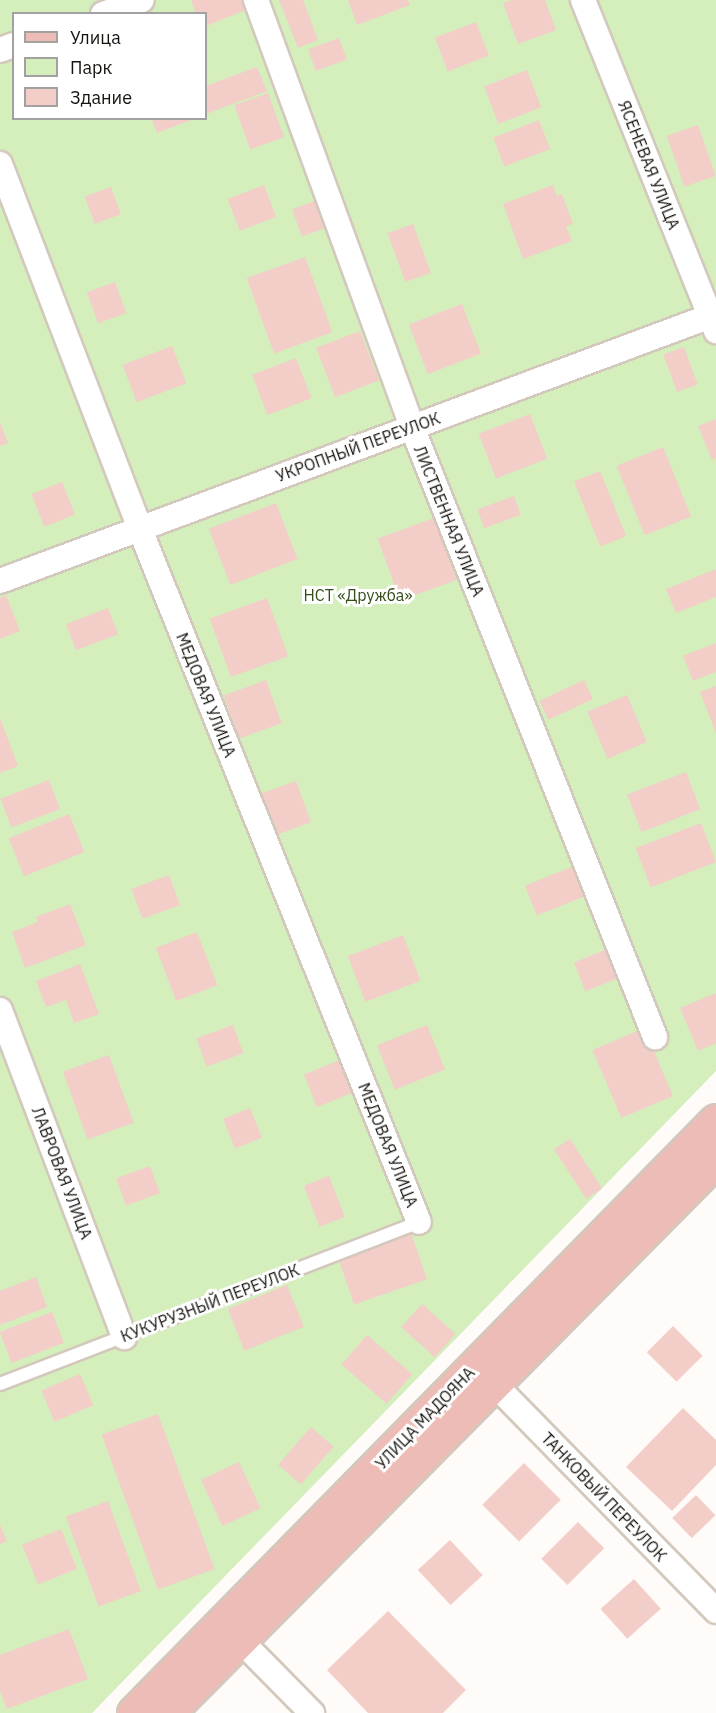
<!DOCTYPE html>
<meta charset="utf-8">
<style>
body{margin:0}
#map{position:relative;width:716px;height:1713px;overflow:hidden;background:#fefbf9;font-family:"IBM Plex Sans",sans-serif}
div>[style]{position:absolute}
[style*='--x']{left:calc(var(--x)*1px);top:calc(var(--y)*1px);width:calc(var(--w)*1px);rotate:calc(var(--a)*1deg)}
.green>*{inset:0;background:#d4eebc}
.building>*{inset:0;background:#f3cec9;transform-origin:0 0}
.roads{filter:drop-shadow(2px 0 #d3c8bc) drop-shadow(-2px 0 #d3c8bc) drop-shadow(0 2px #d3c8bc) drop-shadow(0 -2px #d3c8bc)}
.lane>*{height:12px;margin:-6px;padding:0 6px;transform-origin:6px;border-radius:6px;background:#fff}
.street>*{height:24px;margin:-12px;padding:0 12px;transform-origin:12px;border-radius:12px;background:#fff}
.primary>*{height:33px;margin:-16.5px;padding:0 16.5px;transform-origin:16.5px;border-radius:16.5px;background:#eebcb7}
span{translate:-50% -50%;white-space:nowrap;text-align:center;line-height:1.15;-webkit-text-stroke:6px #fff;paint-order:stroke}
.street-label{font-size:16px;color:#17140f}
.park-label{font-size:16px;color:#354d19}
.legend{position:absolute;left:12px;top:12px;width:195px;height:108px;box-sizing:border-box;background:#fff;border:2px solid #a2a19f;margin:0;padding:8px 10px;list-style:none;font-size:18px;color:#17140f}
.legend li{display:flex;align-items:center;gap:12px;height:30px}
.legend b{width:30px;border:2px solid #a2a19f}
</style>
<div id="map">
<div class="green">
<div style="clip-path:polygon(evenodd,0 0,716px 0,716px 1071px,92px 1713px,0 1713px,0 0,14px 14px,206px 14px,206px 118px,14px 118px,14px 14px)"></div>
</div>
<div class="building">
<div style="clip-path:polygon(191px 0,242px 0,246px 10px,206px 26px,206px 14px,196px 14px)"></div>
<div style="clip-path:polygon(279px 0,303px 0,318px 40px,298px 48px)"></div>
<div style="clip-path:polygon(348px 0,408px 0,410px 5px,357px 25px)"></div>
<div style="clip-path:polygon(512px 0,545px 0,556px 30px,518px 44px,503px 3px)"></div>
<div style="left:476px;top:22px;width:36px;height:44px;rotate:69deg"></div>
<div style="left:339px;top:38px;width:23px;height:33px;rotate:70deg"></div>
<div style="clip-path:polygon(257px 67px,267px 91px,206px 114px,206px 86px)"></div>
<div style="left:527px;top:70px;width:40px;height:46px;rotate:69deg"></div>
<div style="left:268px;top:93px;width:47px;height:36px;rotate:70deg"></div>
<div style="clip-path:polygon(151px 118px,194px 118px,194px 119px,157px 133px)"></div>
<div style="left:539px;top:120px;width:31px;height:49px;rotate:69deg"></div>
<div style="left:698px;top:125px;width:54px;height:33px;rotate:71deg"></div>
<div style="left:264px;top:185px;width:34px;height:39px;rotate:69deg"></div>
<div style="clip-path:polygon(553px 185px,557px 196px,562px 194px,573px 224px,566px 226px,572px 241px,523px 259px,503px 204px)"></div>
<div style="left:111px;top:187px;width:29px;height:28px;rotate:70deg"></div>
<div style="left:323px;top:198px;width:29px;height:33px;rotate:70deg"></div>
<div style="left:413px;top:224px;width:52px;height:27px;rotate:70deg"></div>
<div style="left:305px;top:257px;width:80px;height:62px;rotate:70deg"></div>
<div style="left:115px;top:282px;width:33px;height:30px;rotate:70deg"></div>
<div style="left:462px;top:304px;width:53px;height:57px;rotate:69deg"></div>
<div style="left:360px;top:331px;width:53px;height:47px;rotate:69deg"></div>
<div style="left:172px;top:346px;width:40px;height:53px;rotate:69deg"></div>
<div style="left:684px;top:347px;width:40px;height:22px;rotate:70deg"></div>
<div style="left:296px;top:358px;width:43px;height:47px;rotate:69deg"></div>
<div style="left:530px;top:414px;width:48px;height:55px;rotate:69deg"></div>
<div style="clip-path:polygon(716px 419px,716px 458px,712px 460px,698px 426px)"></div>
<div style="clip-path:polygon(0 422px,8px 443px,0 446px)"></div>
<div style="left:663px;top:447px;width:75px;height:50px;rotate:68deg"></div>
<div style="left:600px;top:471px;width:70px;height:28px;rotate:68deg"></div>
<div style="left:62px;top:482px;width:35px;height:33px;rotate:68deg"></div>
<div style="left:514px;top:496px;width:20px;height:39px;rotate:70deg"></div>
<div style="left:276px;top:503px;width:60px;height:72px;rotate:69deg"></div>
<div style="left:434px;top:518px;width:66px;height:60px;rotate:70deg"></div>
<div style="clip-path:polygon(716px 569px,716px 597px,676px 613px,666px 589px)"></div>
<div style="clip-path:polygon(6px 595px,20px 631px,0 639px,0 598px)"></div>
<div style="left:267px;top:598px;width:62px;height:61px;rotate:70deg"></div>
<div style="left:108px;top:608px;width:28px;height:45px;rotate:69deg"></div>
<div style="clip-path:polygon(716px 643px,716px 672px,693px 681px,683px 656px)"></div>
<div style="left:266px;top:680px;width:46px;height:45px;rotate:70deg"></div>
<div style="left:584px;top:680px;width:21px;height:49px;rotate:65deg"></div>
<div style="clip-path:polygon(716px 686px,716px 733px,700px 692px)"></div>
<div style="left:627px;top:695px;width:51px;height:43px;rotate:67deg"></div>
<div style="clip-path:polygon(0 718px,18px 766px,0 773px)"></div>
<div style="left:686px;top:772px;width:40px;height:63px;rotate:69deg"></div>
<div style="left:49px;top:780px;width:31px;height:52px;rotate:69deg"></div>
<div style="left:296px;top:781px;width:44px;height:38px;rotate:70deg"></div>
<div style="left:69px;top:814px;width:41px;height:65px;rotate:68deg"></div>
<div style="left:701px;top:823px;width:42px;height:70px;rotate:69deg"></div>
<div style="left:574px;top:866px;width:32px;height:53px;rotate:68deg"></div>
<div style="left:169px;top:875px;width:32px;height:40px;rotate:70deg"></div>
<div style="clip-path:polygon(70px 904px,86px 945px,25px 968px,12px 932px,38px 922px,36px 917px)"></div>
<div style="left:197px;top:932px;width:57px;height:44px;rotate:69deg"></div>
<div style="left:403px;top:935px;width:49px;height:59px;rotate:69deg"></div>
<div style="left:610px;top:948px;width:31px;height:39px;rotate:68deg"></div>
<div style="clip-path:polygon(80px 964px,99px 1014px,74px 1023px,66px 1000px,46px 1007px,36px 981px)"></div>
<div style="clip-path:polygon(716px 993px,716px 1043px,698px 1051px,680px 1008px)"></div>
<div style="left:233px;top:1025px;width:30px;height:39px;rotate:70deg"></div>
<div style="left:427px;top:1025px;width:48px;height:54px;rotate:68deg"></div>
<div style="left:644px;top:1028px;width:74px;height:56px;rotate:67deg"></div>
<div style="left:109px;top:1055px;width:72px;height:49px;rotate:70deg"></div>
<div style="left:340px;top:1060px;width:35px;height:39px;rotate:68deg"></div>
<div style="left:250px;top:1108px;width:32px;height:29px;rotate:68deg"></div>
<div style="left:570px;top:1139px;width:59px;height:19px;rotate:57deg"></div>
<div style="left:150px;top:1166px;width:29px;height:36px;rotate:70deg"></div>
<div style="left:329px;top:1176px;width:44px;height:27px;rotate:69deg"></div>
<div style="left:411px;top:1233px;width:49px;height:77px;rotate:71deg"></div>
<div style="clip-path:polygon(36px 1277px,47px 1307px,0 1325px,0 1291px)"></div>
<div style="left:287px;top:1285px;width:45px;height:64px;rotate:68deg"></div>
<div style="left:422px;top:1304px;width:45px;height:31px;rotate:42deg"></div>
<div style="left:52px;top:1312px;width:33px;height:56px;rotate:69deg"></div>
<div style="left:673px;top:1326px;width:42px;height:37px;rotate:45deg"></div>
<div style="left:367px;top:1335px;width:60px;height:39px;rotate:41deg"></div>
<div style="left:80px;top:1374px;width:34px;height:42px;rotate:67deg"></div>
<div style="clip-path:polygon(683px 1408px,716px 1440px,716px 1465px,672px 1511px,626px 1467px)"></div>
<div style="left:158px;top:1414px;width:165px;height:60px;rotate:70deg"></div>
<div style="left:311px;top:1427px;width:30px;height:50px;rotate:41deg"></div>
<div style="left:239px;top:1462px;width:51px;height:42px;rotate:65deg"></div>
<div style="left:524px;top:1463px;width:52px;height:59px;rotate:45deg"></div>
<div style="left:696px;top:1495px;width:28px;height:33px;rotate:46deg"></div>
<div style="left:108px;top:1501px;width:96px;height:45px;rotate:70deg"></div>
<div style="left:578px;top:1522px;width:37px;height:52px;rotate:45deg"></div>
<div style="clip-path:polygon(0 1525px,7px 1541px,0 1544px)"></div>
<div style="left:61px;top:1529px;width:43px;height:42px;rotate:68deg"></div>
<div style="left:450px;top:1540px;width:48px;height:44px;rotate:47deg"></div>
<div style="left:634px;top:1579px;width:40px;height:45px;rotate:48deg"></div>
<div style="clip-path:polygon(388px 1611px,466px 1690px,443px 1713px,368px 1713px,327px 1670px)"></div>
<div style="clip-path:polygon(69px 1629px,88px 1679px,7px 1709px,0 1691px,0 1655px)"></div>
</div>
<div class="roads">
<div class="lane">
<div style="--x:0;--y:1384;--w:449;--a:-21.1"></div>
</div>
<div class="street">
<div style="--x:256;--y:0;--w:455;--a:69.9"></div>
<div style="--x:412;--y:427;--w:657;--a:68.28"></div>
<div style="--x:583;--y:0;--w:357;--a:68.1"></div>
<div style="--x:103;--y:14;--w:41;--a:-19.7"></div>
<div style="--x:0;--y:50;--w:15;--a:-20"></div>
<div style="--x:0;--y:164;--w:389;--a:69"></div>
<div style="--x:139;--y:527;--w:749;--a:68.06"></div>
<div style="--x:0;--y:581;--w:764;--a:-20.45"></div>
<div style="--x:0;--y:1010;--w:350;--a:69.2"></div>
<div style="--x:493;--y:1383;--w:319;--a:45.6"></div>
<div style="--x:240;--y:1640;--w:103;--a:45.4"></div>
</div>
<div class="primary">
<div style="--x:134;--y:1713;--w:830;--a:-45.49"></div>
<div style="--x:167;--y:1713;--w:780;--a:-45.26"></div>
</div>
</div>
<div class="street-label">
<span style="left:649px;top:165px;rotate:68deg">ЯСЕНЕВАЯ УЛИЦА</span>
<span style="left:358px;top:447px;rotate:-20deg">УКРОПНЫЙ ПЕРЕУЛОК</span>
<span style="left:449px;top:521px;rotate:68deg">ЛИСТВЕННАЯ УЛИЦА</span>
<span style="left:206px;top:695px;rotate:68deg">МЕДОВАЯ УЛИЦА</span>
<span style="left:388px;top:1145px;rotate:68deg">МЕДОВАЯ УЛИЦА</span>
<span style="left:62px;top:1173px;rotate:69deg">ЛАВРОВАЯ УЛИЦА</span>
<span style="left:210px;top:1303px;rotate:-21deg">КУКУРУЗНЫЙ ПЕРЕУЛОК</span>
<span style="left:425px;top:1418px;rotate:-46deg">УЛИЦА МАДОЯНА</span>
<span style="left:604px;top:1497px;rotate:46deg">ТАНКОВЫЙ ПЕРЕУЛОК</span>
</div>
<div class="park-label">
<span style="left:358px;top:595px">НСТ «Дружба»</span>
</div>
<ul class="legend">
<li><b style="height:8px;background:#eebcb7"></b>Улица</li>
<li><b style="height:16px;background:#d4eebc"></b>Парк</li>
<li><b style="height:16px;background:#f3cec9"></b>Здание</li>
</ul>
</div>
